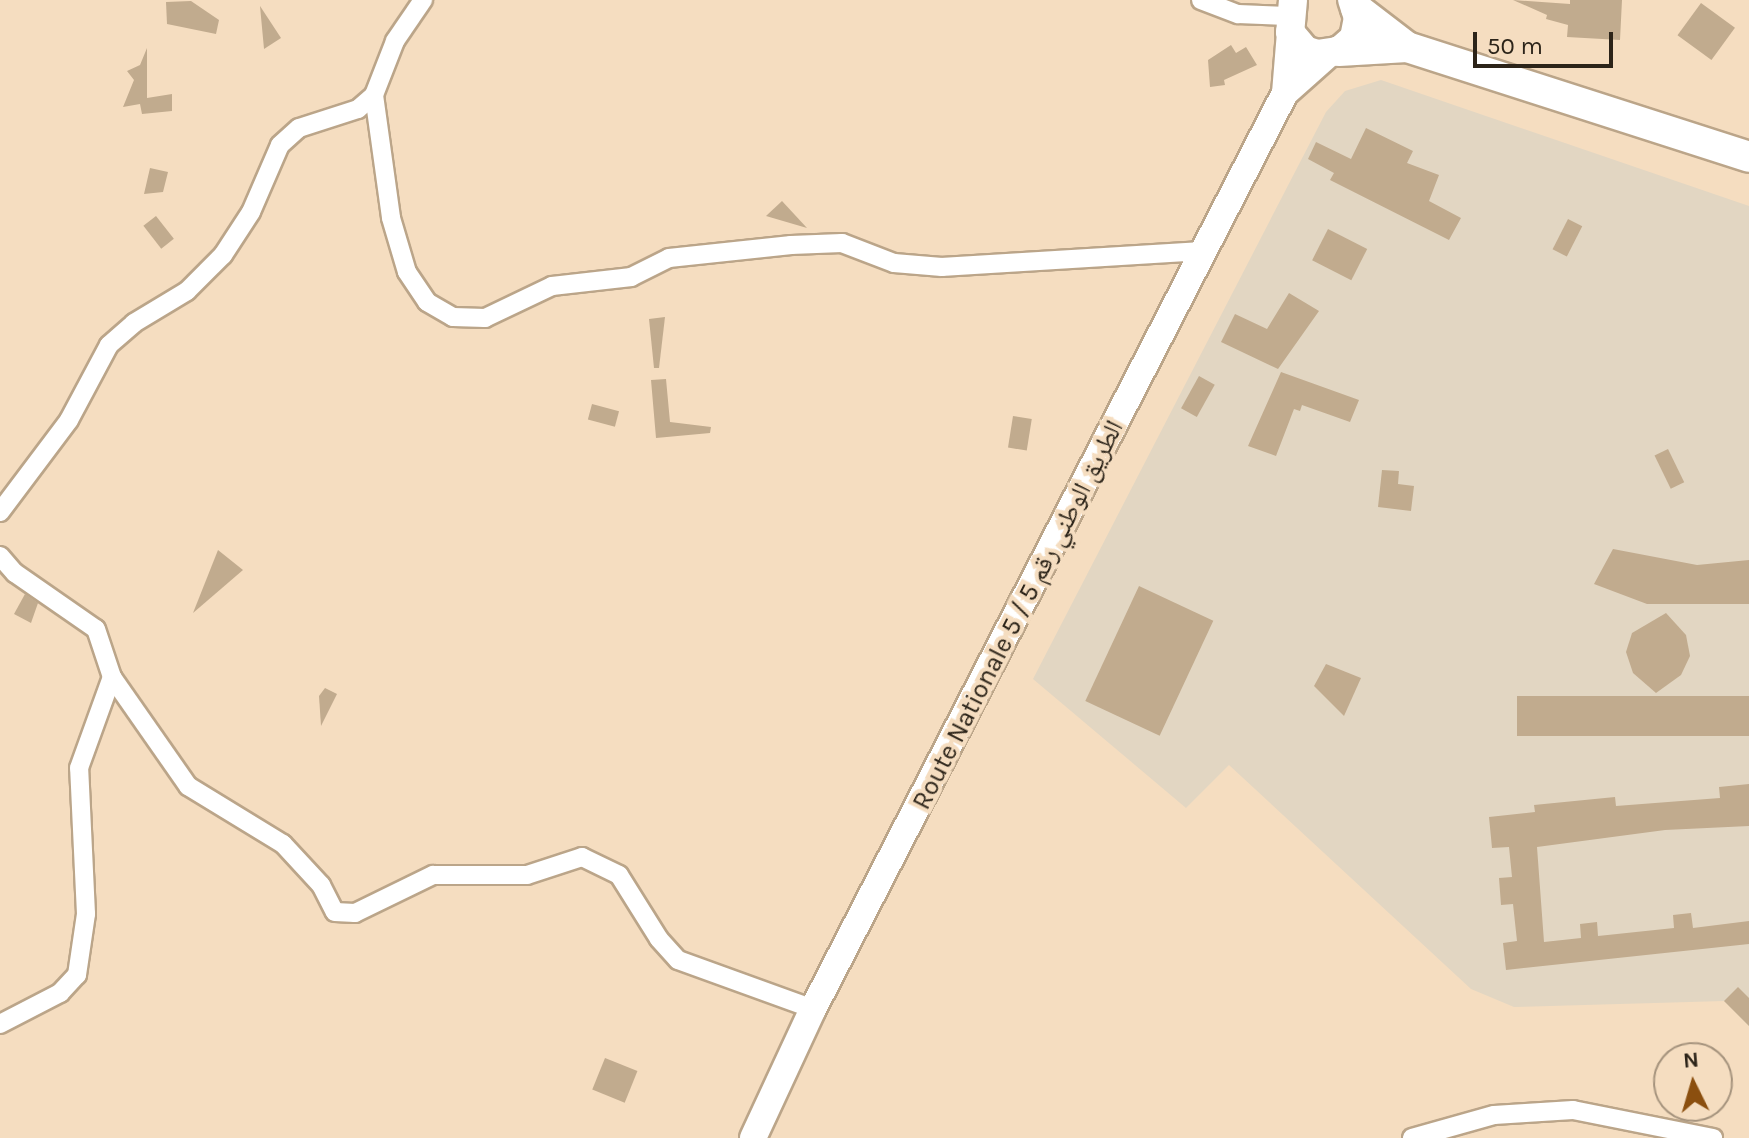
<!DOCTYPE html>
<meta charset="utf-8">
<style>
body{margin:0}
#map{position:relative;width:1749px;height:1138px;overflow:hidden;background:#f5ddc0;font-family:Karla,"Noto Naskh Arabic",sans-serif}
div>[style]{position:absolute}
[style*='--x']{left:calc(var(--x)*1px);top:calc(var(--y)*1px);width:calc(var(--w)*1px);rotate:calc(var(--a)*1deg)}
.education>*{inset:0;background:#e2d6c2}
.building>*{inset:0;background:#c1ab8e;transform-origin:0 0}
.roads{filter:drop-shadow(2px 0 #bba589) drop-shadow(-2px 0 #bba589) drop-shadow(0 2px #bba589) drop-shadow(0 -2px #bba589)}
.minor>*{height:18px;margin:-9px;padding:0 9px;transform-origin:9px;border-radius:9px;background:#fff}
.secondary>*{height:26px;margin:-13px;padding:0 13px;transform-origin:13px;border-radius:13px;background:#fff}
.primary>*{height:28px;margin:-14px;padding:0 14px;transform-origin:14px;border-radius:14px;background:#fff}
.trunk>*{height:30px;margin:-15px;padding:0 15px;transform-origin:15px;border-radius:15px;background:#fff}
span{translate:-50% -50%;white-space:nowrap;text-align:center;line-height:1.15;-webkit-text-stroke:8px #f5ddc0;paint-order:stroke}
.street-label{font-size:26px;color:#2c2419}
.north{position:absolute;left:1653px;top:1042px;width:80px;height:80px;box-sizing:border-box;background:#f5ddc0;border:2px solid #a5937d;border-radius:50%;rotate:355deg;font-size:22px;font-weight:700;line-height:32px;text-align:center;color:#2c2419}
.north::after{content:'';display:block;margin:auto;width:28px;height:36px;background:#8b4f0f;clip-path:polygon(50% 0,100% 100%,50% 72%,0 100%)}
.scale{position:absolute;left:1473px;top:32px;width:140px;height:36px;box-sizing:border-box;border:4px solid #2c2419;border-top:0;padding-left:10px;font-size:24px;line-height:28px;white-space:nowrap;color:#2c2419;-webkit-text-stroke:6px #f5ddc0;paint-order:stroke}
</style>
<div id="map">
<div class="education">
<div style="clip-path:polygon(1381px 80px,1749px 206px,1749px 1026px,1724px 1001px,1514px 1007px,1471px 989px,1229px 765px,1186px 808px,1033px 679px,1326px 112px,1345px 91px)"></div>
</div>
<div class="building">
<div style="clip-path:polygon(1513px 0,1570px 4px,1570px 0,1622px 0,1620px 40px,1567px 37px,1568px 25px,1546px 19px,1547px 15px)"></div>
<div style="clip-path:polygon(191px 1px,219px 20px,216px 34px,167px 24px,166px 2px)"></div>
<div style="left:1701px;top:3px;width:42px;height:40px;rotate:36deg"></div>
<div style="clip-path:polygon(260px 6px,281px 38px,264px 49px)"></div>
<div style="clip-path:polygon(1231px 45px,1236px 53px,1246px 47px,1257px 65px,1224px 80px,1225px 85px,1210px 87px,1208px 60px)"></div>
<div style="clip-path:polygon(147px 48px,147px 98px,172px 94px,172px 111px,142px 114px,140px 104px,123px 107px,134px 80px,127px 71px,140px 65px)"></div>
<div style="clip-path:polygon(1366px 128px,1413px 151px,1407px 163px,1439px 175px,1429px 201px,1461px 218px,1449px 240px,1330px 180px,1334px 173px,1308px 159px,1316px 142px,1351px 159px)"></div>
<div style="clip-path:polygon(150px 168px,168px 172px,163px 192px,144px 194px)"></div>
<div style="clip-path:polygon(782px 201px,807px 228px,766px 216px)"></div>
<div style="left:156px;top:216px;width:29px;height:16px;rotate:52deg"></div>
<div style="left:1568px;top:219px;width:16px;height:34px;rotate:27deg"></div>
<div style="left:1328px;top:229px;width:44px;height:35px;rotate:27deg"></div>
<div style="clip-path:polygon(1289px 293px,1319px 311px,1278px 369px,1221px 342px,1235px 314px,1267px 329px)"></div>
<div style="clip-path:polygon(665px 317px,659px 368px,654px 368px,649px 319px)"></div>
<div style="clip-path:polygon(1281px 372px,1359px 400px,1350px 422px,1302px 405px,1300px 411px,1294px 409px,1276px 456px,1248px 446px)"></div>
<div style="left:1199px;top:376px;width:18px;height:37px;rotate:29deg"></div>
<div style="clip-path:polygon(666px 379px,670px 422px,711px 427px,710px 433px,656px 438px,651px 380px)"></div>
<div style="left:592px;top:404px;width:28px;height:16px;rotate:15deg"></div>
<div style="left:1013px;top:416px;width:19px;height:32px;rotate:9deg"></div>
<div style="left:1668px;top:449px;width:37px;height:15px;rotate:64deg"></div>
<div style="clip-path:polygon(1382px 470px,1399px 471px,1398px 484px,1414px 486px,1411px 511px,1378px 507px)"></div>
<div style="clip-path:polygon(1613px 549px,1697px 565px,1749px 560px,1749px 604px,1647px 604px,1594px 584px)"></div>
<div style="clip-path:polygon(218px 550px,243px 570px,193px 613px)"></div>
<div style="left:1139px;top:586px;width:82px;height:127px;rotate:25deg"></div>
<div style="clip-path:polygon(25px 594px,38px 603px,31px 623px,14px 614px)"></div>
<div style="clip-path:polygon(1666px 613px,1686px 635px,1690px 656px,1681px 675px,1656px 693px,1633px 673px,1626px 652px,1632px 633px)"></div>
<div style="clip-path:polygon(1326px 664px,1361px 678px,1344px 716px,1314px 686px)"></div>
<div style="clip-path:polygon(325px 688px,337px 694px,321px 726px,319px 696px)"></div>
<div style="left:1749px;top:696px;width:40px;height:232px;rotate:90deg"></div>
<div style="clip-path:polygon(1749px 784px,1749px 826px,1665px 830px,1537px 847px,1544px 942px,1581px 938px,1580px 924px,1597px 922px,1598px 936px,1674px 928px,1673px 915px,1691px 913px,1693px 928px,1749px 921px,1749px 944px,1506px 970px,1503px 943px,1517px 941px,1513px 904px,1501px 905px,1499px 878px,1512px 877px,1509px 847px,1492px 848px,1489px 817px,1535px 812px,1534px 805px,1615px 797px,1616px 806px,1720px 798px,1719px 787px)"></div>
<div style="clip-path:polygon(1738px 987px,1749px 998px,1749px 1026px,1724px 1001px)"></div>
<div style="left:605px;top:1058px;width:35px;height:34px;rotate:22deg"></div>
</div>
<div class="roads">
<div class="minor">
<div style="--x:1201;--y:0;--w:40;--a:21"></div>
<div style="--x:1238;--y:14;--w:49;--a:2.3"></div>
<div style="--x:374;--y:95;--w:124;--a:82.1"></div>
<div style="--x:391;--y:218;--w:56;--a:73.5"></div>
<div style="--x:407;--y:272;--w:36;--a:56"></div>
<div style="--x:427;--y:302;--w:30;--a:30"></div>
<div style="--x:453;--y:317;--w:32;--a:2"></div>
<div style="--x:485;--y:318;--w:74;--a:-25.5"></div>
<div style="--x:552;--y:286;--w:80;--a:-6.5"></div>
<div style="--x:631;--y:277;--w:42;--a:-26.6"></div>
<div style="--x:669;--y:258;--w:123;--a:-6.1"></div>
<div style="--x:791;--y:245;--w:51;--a:-2.2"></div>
<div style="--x:842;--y:243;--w:56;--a:21"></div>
<div style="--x:894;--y:263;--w:48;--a:4.8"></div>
<div style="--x:942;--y:267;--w:260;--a:-3.5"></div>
<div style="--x:0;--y:512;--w:115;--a:-53.1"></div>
<div style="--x:69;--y:420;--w:85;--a:-61.9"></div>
<div style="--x:109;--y:345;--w:33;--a:-41"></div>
<div style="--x:134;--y:323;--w:62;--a:-31.1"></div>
<div style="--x:187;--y:291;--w:51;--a:-45"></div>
<div style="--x:223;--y:255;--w:51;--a:-56.9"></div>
<div style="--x:251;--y:212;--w:73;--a:-66.6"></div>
<div style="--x:280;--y:145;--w:25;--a:-42"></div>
<div style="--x:299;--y:128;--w:62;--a:-17.9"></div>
<div style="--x:358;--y:109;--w:21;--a:-41"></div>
<div style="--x:374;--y:95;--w:58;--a:-68.7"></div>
<div style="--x:395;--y:41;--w:50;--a:-55.7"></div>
<div style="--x:0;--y:556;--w:23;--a:49"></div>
<div style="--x:15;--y:573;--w:98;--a:34.7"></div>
<div style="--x:96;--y:629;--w:51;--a:71.6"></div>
<div style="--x:112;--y:677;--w:133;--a:55.1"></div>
<div style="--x:188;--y:786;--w:111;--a:31.4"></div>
<div style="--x:283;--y:844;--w:56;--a:47.2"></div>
<div style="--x:321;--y:885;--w:30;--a:63"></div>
<div style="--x:335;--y:912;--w:20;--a:3"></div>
<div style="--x:355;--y:913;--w:87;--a:-26"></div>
<div style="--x:433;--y:875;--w:94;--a:0"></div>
<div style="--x:527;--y:875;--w:58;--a:-18.1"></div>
<div style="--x:582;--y:857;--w:41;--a:25.9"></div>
<div style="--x:619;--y:875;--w:75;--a:58"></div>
<div style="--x:659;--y:939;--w:28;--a:48"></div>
<div style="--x:678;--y:960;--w:144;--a:19.9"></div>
<div style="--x:0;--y:1024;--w:68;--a:-27.3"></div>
<div style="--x:60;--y:993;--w:25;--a:-47"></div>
<div style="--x:77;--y:975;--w:62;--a:-81.6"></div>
<div style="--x:86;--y:914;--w:146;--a:-92.7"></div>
<div style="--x:79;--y:768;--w:97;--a:-70.1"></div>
<div style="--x:1412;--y:1138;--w:85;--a:-15.7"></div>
<div style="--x:1494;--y:1115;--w:79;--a:-3.6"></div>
<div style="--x:1573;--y:1110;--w:143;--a:11.3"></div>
</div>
<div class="secondary">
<div style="--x:1285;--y:93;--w:61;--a:-85.3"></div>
<div style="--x:753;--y:1138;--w:142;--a:-65.1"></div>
<div style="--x:813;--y:1009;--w:1030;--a:-62.74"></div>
<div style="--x:1285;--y:93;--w:59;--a:-41.6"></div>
</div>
<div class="primary">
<div style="--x:1293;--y:0;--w:32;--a:95"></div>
<div style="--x:1290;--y:32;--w:23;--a:50"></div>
<div style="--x:1305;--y:50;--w:13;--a:18"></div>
<div style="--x:1317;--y:54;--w:22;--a:-8"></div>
<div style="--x:1339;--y:51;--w:20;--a:-41"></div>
<div style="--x:1354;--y:38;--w:20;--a:-79"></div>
<div style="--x:1358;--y:18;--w:19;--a:-108"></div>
</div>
<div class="trunk">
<div style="--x:1356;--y:8;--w:64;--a:37.4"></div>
<div style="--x:1407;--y:47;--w:359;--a:17.8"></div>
<div style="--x:1339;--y:51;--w:68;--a:-3.4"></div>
</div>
</div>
<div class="street-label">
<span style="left:1018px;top:615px;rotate:-63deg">Route Nationale 5 / الطريق الوطني رقم 5</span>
</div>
<div class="north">N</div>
<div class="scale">50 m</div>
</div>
